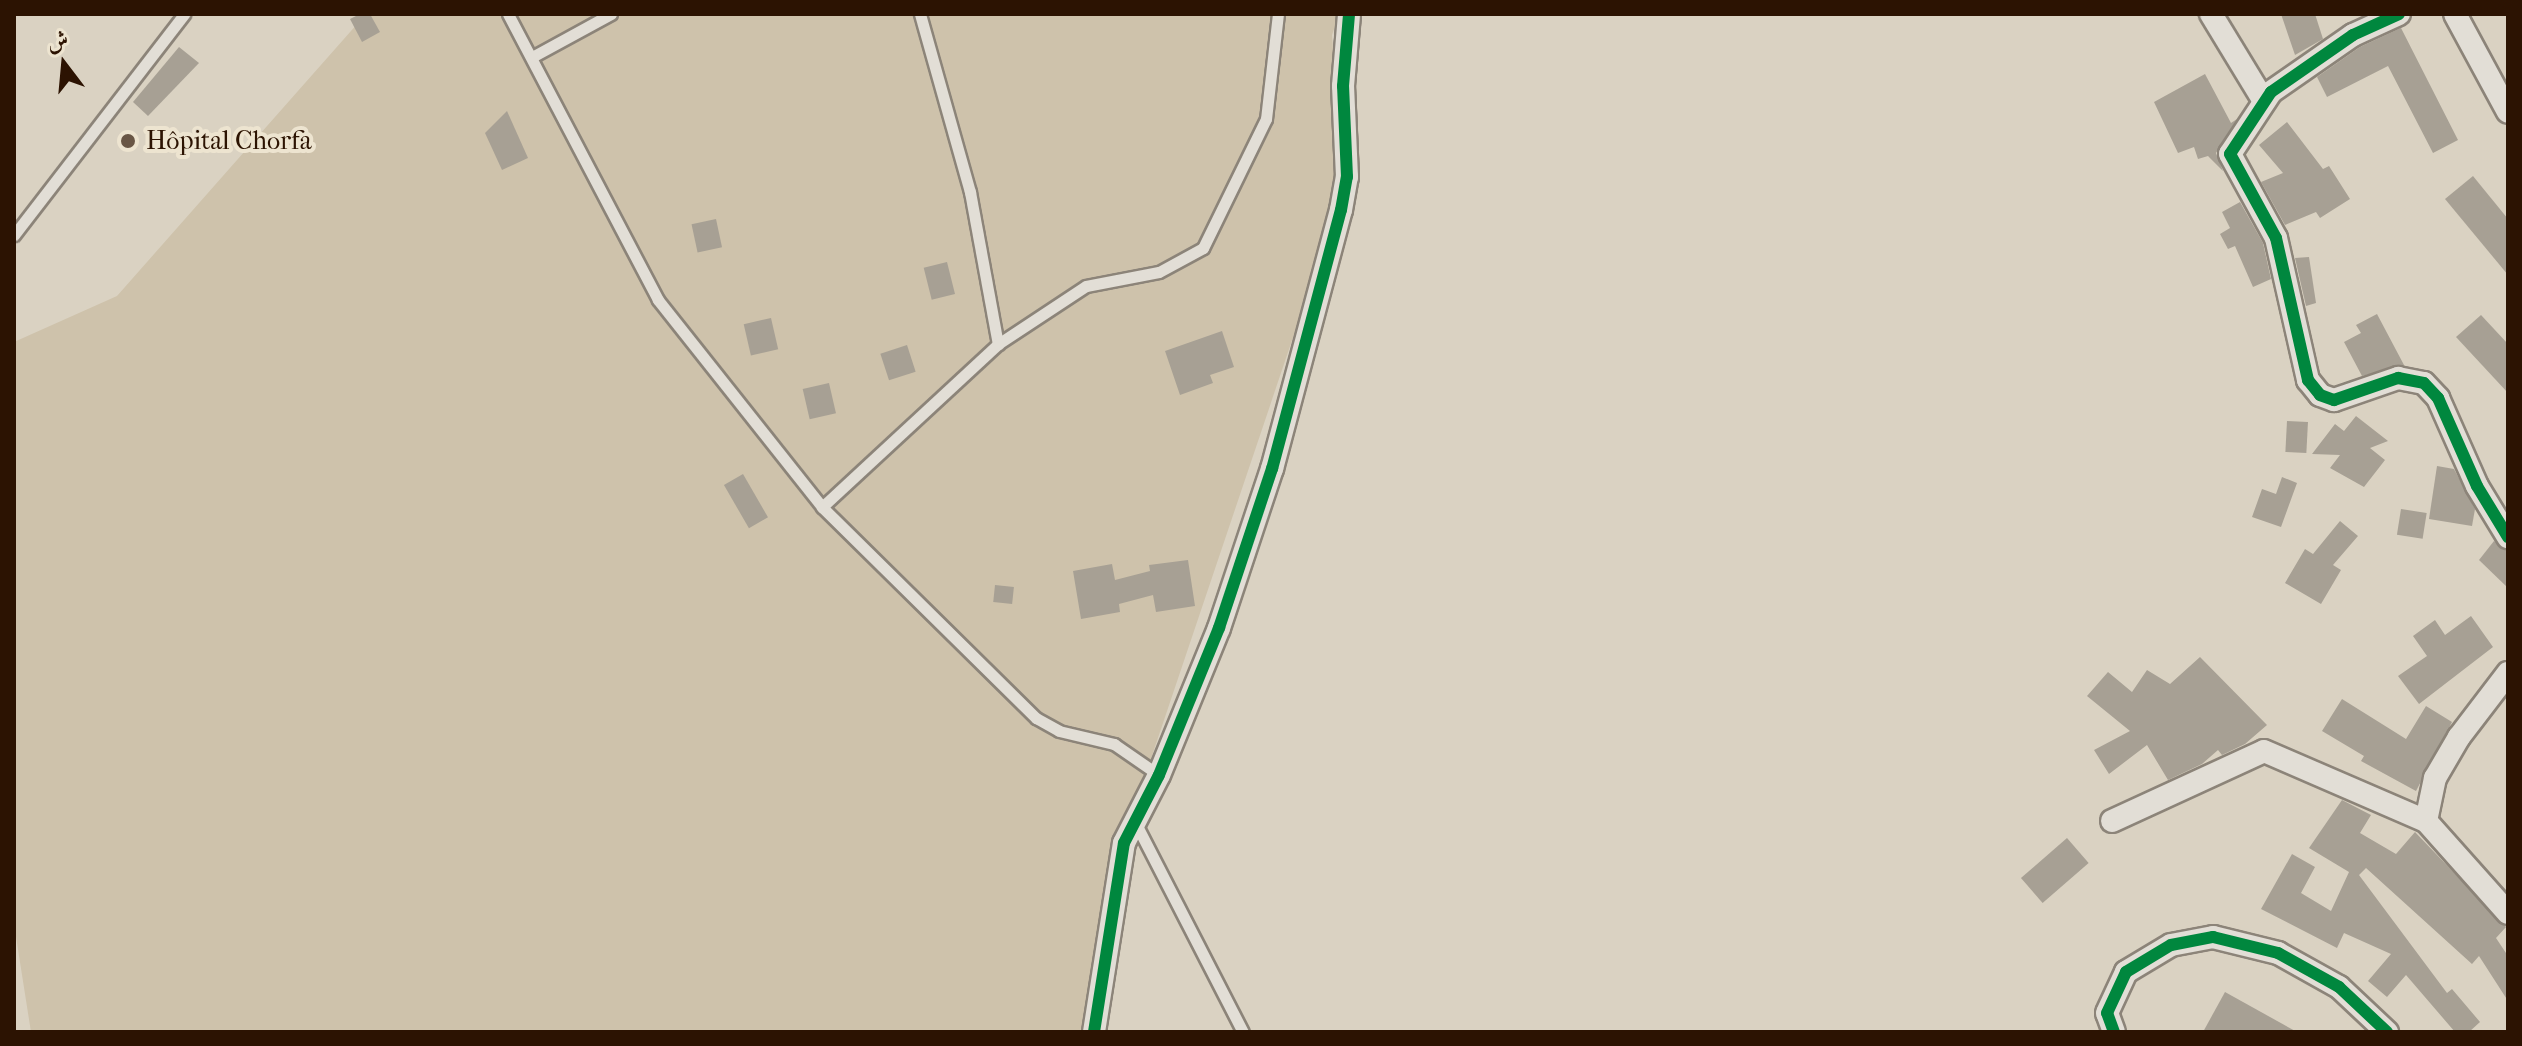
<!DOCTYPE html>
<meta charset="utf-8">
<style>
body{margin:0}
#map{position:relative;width:2522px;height:1046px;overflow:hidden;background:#dad2c2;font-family:"IM FELL French Canon",Amiri,serif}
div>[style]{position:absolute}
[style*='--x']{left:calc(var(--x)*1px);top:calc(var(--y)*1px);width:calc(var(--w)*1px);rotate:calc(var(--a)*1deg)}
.green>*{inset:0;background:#cec2ab}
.building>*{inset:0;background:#a7a094;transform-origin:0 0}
.roads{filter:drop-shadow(2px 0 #8c8479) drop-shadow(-2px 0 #8c8479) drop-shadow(0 2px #8c8479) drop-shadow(0 -2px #8c8479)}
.service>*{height:11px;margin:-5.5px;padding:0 5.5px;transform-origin:5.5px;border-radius:5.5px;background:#e2ded6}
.minor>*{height:22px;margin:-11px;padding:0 11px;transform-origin:11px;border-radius:11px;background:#e2ded6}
.cycleway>*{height:12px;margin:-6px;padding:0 6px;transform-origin:6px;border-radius:6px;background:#00873e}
.dots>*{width:22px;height:22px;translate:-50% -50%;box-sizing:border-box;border:4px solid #ede4d0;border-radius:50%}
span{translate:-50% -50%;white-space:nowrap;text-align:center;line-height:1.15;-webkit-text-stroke:8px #ede4d0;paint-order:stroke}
.poi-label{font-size:26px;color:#2c1302}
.left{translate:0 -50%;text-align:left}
.frame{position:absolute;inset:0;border:16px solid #2c1302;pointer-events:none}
.north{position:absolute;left:24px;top:24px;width:80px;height:80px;-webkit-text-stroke:6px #ede4d0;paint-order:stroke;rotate:344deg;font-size:22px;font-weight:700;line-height:32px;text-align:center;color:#2c1302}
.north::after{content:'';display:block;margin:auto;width:28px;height:36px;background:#2c1302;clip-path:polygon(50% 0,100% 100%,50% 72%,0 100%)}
</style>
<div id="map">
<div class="green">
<div style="clip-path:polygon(366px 14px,1339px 14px,1332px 35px,1343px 189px,1132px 815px,1099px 1032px,31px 1032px,14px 924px,14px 342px,117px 296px)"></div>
</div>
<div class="building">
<div style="clip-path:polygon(360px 14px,370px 14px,380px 32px,362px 42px,350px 19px)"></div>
<div style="clip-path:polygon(2281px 14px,2315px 14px,2323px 39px,2295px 55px)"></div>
<div style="clip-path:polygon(2401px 28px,2458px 140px,2433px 153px,2388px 66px,2327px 97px,2317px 77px,2360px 47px)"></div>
<div style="clip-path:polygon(179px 47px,199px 63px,148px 116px,133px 102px)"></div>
<div style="clip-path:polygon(2205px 74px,2231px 123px,2237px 119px,2216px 153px,2223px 171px,2208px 156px,2198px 159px,2194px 147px,2178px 153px,2154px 102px)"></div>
<div style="clip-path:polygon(507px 111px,528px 158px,502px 170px,485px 133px)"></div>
<div style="clip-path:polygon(2287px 122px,2323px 169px,2329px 166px,2350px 199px,2320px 218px,2316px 212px,2285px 225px,2261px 182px,2283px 173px,2259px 145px)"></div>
<div style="clip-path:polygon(2473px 176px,2508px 219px,2508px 275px,2445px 199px)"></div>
<div style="clip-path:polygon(2240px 202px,2263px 243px,2271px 279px,2253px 287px,2235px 246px,2228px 249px,2220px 234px,2230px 228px,2222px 212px)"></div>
<div style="left:716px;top:219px;width:29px;height:25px;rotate:78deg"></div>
<div style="clip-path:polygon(2309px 257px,2316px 303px,2306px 306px,2295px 258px)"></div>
<div style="left:947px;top:262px;width:33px;height:24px;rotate:76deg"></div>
<div style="clip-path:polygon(2377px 314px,2404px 365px,2362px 376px,2344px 342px,2361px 333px,2356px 325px)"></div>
<div style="clip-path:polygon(2481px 315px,2508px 344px,2508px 393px,2456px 337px)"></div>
<div style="left:771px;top:318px;width:32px;height:28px;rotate:77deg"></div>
<div style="clip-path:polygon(1222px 331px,1234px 367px,1210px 375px,1213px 383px,1180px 395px,1165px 351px)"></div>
<div style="left:907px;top:345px;width:28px;height:28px;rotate:72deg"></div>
<div style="left:829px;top:383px;width:31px;height:27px;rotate:77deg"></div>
<div style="clip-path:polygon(2356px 416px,2388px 441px,2370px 448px,2385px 460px,2364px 487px,2330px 468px,2340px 455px,2312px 454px,2335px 424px,2344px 431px)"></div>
<div style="left:2287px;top:421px;width:21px;height:31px;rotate:3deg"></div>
<div style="clip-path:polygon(2437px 466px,2454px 469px,2475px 509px,2472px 526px,2429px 519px)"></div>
<div style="left:743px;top:474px;width:50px;height:22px;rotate:60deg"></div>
<div style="clip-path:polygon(2282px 477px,2297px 483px,2281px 527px,2252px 517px,2262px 489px,2276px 494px)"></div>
<div style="left:2401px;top:509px;width:26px;height:26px;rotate:9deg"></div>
<div style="clip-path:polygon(2340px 521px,2358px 536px,2333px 565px,2341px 570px,2321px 604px,2285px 583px,2305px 549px,2313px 554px)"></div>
<div style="clip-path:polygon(2494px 541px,2508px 551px,2508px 588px,2479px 560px)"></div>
<div style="clip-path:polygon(1188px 560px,1195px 606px,1156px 612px,1153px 595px,1119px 604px,1120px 612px,1081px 619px,1073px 571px,1112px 564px,1115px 580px,1150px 571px,1149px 565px)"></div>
<div style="left:995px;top:585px;width:19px;height:17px;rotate:6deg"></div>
<div style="clip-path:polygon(2471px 616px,2493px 647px,2419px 704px,2398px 676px,2427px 656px,2413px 636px,2435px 620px,2445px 635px)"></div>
<div style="clip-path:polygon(2200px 657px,2267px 725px,2245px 744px,2222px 755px,2218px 750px,2202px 764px,2168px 780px,2147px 745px,2109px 774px,2094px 750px,2130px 731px,2087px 696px,2108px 672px,2132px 692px,2147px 670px,2170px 684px)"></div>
<div style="clip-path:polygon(2342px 699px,2406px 739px,2426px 706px,2452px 722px,2416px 791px,2361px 761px,2364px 756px,2322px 731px)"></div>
<div style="clip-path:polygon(2342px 800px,2371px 815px,2360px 833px,2396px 854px,2415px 832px,2506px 927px,2496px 938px,2508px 956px,2508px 1001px,2479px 956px,2472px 964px,2366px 868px,2359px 875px,2447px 993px,2452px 989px,2480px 1022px,2469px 1032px,2455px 1032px,2406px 975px,2387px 997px,2368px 981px,2391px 954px,2344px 933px,2337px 948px,2261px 909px,2292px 854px,2315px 867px,2301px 893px,2331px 911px,2349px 872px,2309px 848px)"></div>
<div style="left:2067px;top:838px;width:33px;height:61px;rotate:49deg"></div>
<div style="clip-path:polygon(2225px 992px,2297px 1032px,2203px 1032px)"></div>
</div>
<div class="roads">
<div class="service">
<div style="--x:508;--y:14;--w:323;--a:62.3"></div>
<div style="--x:658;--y:300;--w:264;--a:51.6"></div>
<div style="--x:822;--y:507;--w:301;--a:44.6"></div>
<div style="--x:1036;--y:718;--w:26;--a:29"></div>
<div style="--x:1059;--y:731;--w:57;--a:13.3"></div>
<div style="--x:1114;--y:744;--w:55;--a:34.6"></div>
<div style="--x:920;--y:14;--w:185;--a:74.3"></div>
<div style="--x:970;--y:192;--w:155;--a:79.6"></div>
<div style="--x:532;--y:57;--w:90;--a:-28.6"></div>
<div style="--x:14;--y:235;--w:279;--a:-52.4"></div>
<div style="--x:822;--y:507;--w:240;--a:-42.8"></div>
<div style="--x:998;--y:344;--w:105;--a:-33.4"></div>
<div style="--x:1086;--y:286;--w:74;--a:-10.9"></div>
<div style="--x:1159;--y:272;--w:50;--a:-28.6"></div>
<div style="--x:1203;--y:248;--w:144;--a:-64"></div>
<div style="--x:1266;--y:119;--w:106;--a:-83.5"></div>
<div style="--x:1135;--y:822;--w:236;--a:62.8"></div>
</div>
<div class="minor">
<div style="--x:2211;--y:14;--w:102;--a:58.7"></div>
<div style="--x:2399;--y:14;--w:51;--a:155.5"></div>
<div style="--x:2353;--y:35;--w:100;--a:145.2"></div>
<div style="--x:2271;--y:92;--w:74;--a:123.5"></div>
<div style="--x:2230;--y:154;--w:96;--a:61.3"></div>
<div style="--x:2276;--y:238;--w:146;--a:77.3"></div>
<div style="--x:2308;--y:380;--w:19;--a:51"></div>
<div style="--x:2320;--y:395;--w:15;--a:20"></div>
<div style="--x:2334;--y:400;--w:68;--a:-19"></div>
<div style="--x:2398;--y:378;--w:26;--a:11"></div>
<div style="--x:2424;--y:383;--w:21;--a:47"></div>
<div style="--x:2438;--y:398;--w:96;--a:66.1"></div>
<div style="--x:2477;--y:486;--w:60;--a:58.7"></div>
<div style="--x:2455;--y:14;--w:111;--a:61.6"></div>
<div style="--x:2508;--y:673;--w:81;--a:127.4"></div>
<div style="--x:2459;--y:737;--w:48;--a:120.3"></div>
<div style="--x:2435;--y:778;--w:44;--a:101.8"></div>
<div style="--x:2426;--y:821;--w:123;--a:48.3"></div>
<div style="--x:2112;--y:821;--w:167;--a:-24.7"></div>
<div style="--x:2264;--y:751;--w:176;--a:23.4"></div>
<div style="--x:1094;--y:1032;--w:191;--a:-81"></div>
<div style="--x:1124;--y:843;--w:76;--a:-62.8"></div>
<div style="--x:1159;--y:775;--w:159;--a:-67.8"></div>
<div style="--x:1219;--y:628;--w:168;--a:-71.6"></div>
<div style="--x:1272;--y:469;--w:268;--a:-75.1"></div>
<div style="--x:1341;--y:210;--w:34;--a:-80"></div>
<div style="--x:1347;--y:177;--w:91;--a:-92.5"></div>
<div style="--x:1343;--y:86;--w:72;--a:-85.2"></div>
<div style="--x:2114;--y:1032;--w:20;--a:-110"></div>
<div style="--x:2107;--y:1013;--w:45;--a:-65.1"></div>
<div style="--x:2126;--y:972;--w:52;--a:-31"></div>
<div style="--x:2171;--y:945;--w:43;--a:-10.8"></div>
<div style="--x:2213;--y:937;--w:67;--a:13.8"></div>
<div style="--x:2278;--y:953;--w:70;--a:29.1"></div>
<div style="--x:2339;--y:987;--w:66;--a:43.2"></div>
</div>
</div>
<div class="cycleway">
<div style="--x:2399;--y:14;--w:51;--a:155.5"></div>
<div style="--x:2353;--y:35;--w:100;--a:145.2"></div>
<div style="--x:2271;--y:92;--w:74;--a:123.5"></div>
<div style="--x:2230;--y:154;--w:96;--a:61.3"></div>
<div style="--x:2276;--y:238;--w:146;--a:77.3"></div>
<div style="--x:2308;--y:380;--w:19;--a:51"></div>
<div style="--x:2320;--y:395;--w:15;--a:20"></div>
<div style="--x:2334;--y:400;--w:68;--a:-19"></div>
<div style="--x:2398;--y:378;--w:26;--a:11"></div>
<div style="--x:2424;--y:383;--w:21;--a:47"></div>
<div style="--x:2438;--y:398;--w:96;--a:66.1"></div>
<div style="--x:2477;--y:486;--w:60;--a:58.7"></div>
<div style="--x:1094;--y:1032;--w:191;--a:-81"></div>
<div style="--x:1124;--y:843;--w:76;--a:-62.8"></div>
<div style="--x:1159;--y:775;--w:159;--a:-67.8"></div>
<div style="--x:1219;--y:628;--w:168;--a:-71.6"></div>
<div style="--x:1272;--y:469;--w:268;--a:-75.1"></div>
<div style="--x:1341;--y:210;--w:34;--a:-80"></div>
<div style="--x:1347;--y:177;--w:91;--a:-92.5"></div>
<div style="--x:1343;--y:86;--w:72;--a:-85.2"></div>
<div style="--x:2114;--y:1032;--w:20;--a:-110"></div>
<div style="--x:2107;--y:1013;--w:45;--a:-65.1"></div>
<div style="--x:2126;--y:972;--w:52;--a:-31"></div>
<div style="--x:2171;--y:945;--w:43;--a:-10.8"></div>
<div style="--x:2213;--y:937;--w:67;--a:13.8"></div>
<div style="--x:2278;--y:953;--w:70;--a:29.1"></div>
<div style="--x:2339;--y:987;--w:66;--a:43.2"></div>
</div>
<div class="dots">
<div style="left:128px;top:141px;background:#695645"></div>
</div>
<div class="poi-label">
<span class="left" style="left:146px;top:141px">Hôpital Chorfa</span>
</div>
<div class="frame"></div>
<div class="north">ش</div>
</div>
